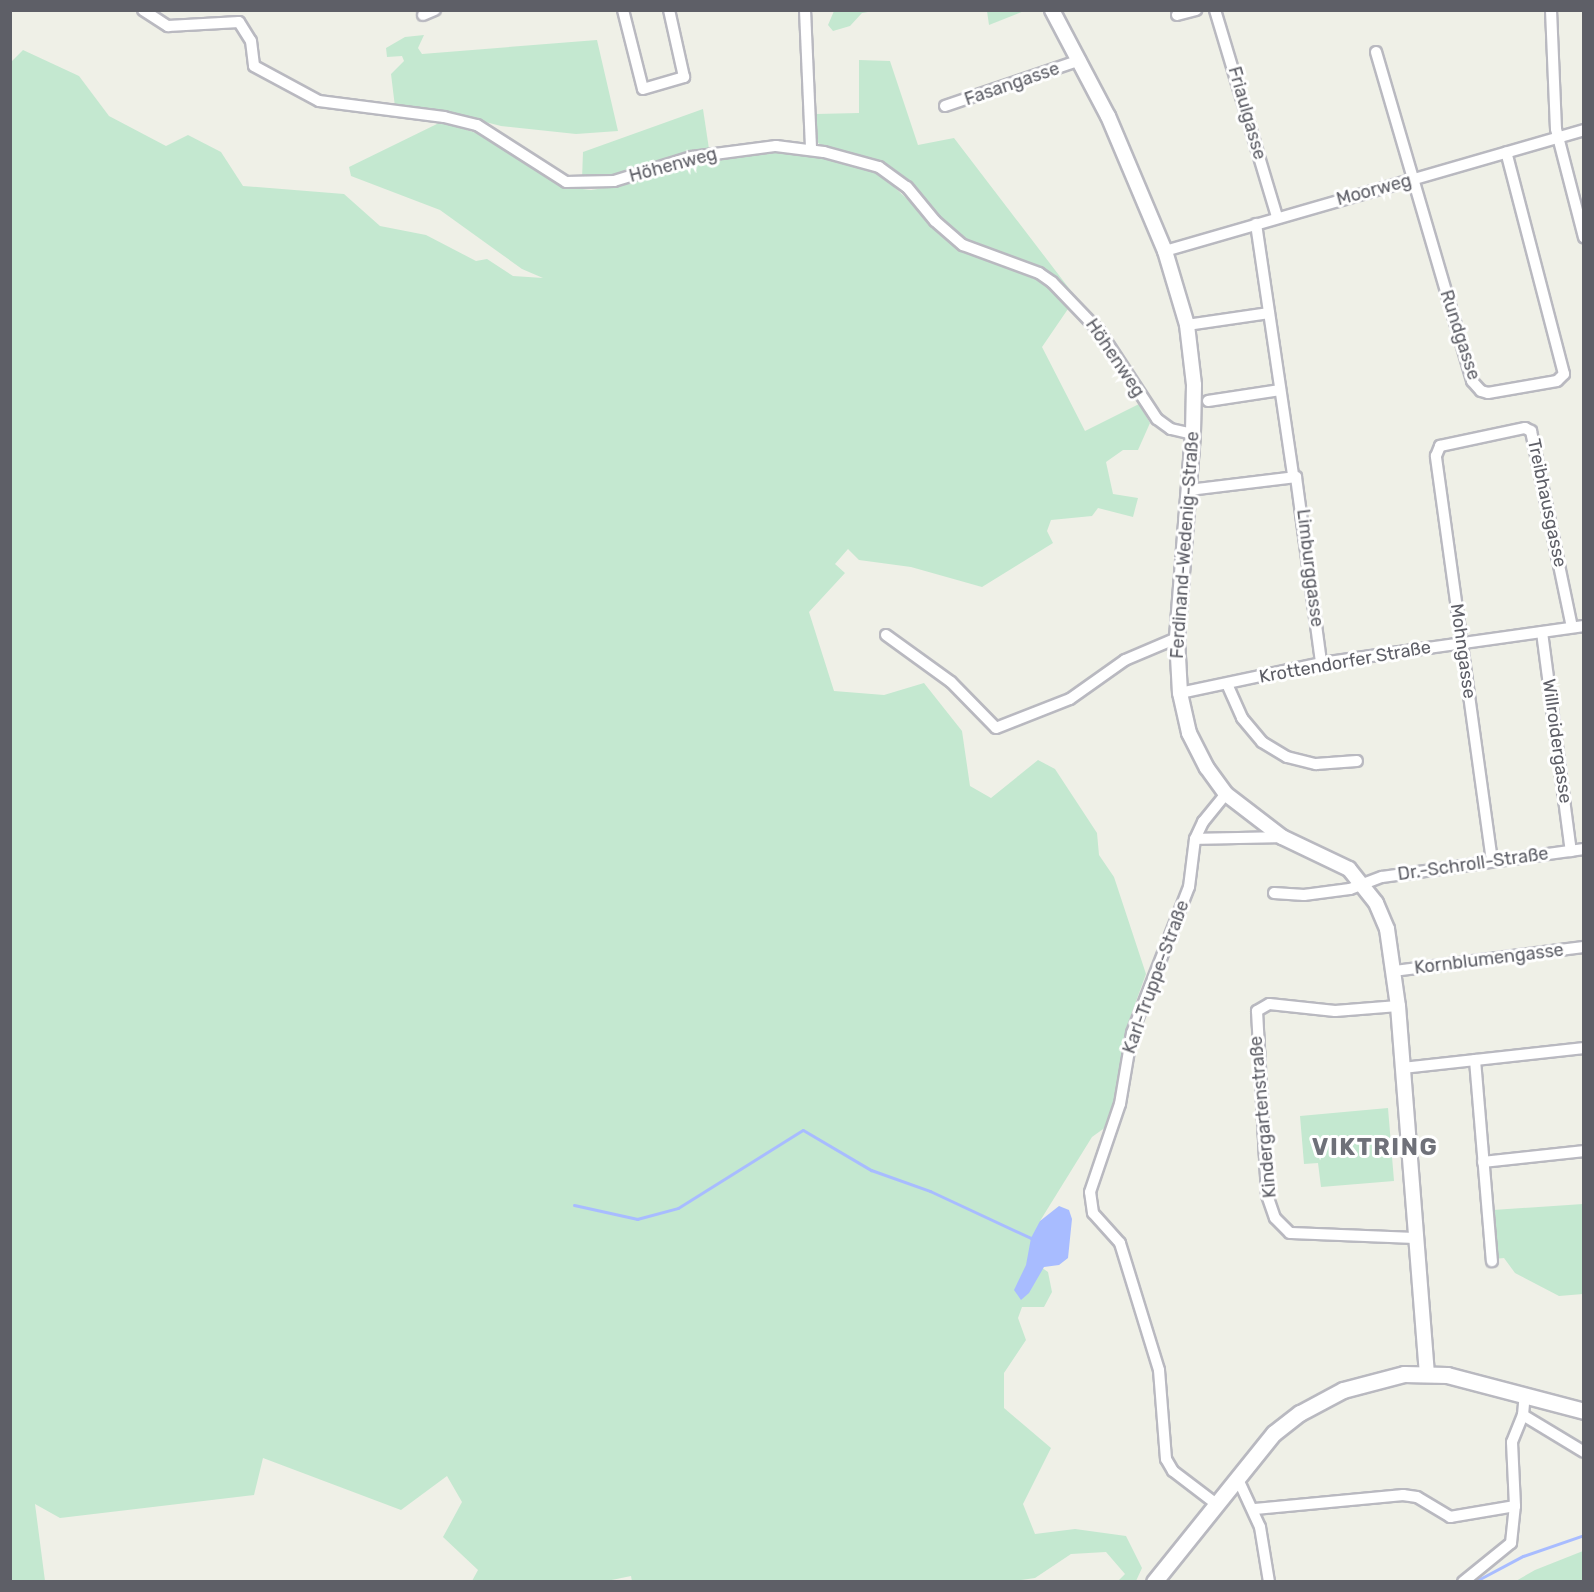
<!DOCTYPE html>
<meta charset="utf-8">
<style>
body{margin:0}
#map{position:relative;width:1594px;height:1592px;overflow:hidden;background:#eff0e7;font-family:Rubik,sans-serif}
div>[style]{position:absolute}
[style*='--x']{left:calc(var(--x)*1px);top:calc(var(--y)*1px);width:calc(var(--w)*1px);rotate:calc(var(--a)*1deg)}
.green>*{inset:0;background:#c4e8d0}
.water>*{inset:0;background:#a8bcff}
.stream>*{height:3px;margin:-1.5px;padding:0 1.5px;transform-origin:1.5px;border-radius:1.5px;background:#a8bcff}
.roads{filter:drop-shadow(2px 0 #b9b9c0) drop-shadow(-2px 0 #b9b9c0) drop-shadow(0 2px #b9b9c0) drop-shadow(0 -2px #b9b9c0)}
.minor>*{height:10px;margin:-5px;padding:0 5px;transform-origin:5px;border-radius:5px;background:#fff}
.tertiary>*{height:14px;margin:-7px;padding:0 7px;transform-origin:7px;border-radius:7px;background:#fff}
.secondary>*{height:15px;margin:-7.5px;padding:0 7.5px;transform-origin:7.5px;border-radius:7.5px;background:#fff}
span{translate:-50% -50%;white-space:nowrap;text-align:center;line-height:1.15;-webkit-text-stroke:6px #fff;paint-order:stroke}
.street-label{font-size:18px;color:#5e5f67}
.district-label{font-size:24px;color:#6f7179;font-weight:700;letter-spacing:1.5px}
.frame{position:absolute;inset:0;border:12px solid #5e5f67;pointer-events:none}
</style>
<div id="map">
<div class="green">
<div style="clip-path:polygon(834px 11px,874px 11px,862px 13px,850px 26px,833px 31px,828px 25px)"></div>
<div style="clip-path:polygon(987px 11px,987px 10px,1024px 11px,989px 25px)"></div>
<div style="clip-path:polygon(424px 35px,418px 48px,422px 54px,597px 40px,618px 131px,576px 134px,501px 126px,458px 115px,395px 107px,391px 74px,404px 61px,402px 56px,387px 57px,386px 48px,405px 37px)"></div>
<div style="clip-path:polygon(23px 50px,79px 76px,109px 116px,166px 146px,188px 135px,221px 152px,243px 186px,344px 194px,380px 226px,426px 235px,476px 261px,487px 259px,513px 276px,543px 278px,522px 269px,440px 210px,351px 176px,349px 167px,441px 122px,486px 136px,565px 187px,591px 190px,617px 186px,695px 161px,772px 151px,813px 154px,879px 173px,960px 248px,1046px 284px,1070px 306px,1042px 347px,1085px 431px,1139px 404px,1150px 423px,1138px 450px,1123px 450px,1106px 462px,1113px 494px,1138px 498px,1133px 517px,1098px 508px,1092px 516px,1051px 520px,1047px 531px,1053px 543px,982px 587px,911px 567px,859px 560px,848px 549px,835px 564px,845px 573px,809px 612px,834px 691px,884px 695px,924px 683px,962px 731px,970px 786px,991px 798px,1038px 760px,1055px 769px,1097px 833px,1099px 855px,1114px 877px,1146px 974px,1127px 1026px,1110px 1124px,1092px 1137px,1040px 1221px,1032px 1261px,1048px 1272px,1052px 1292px,1044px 1307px,1022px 1307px,1018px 1318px,1026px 1340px,1004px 1373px,1004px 1408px,1051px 1448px,1023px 1504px,1035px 1534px,1075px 1529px,1126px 1536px,1142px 1568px,1136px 1581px,1118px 1581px,1125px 1574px,1106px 1552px,1071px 1554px,1035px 1578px,1007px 1582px,632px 1582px,631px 1576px,602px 1582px,472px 1581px,478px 1570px,443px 1537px,462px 1502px,447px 1476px,401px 1510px,263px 1458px,254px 1495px,60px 1518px,35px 1504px,45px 1581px,11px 1582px,11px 62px)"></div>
<div style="clip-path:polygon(859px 60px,890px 61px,918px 145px,954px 138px,1081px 304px,1050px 275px,957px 235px,884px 165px,821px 146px,816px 140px,816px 114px,859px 113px)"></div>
<div style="clip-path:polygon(703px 109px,709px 149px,604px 179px,582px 179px,583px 152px)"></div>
<div style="clip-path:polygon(1388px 1108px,1394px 1181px,1321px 1187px,1318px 1163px,1304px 1164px,1300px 1116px)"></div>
<div style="clip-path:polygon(1583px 1204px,1583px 1294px,1559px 1296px,1515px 1273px,1504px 1258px,1494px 1259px,1493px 1210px)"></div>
<div style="clip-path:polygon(1583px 1551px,1583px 1581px,1516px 1581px,1535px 1570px)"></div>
</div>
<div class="water">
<div style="clip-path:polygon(1059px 1206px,1069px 1210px,1072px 1219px,1068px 1258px,1059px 1265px,1044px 1267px,1029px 1293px,1021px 1300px,1014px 1290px,1026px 1265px,1031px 1238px,1040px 1221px)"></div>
</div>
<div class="stream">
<div style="--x:574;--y:1205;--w:65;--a:12.5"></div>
<div style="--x:637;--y:1219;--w:42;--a:-15"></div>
<div style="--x:678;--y:1208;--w:147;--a:-32"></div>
<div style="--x:803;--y:1130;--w:79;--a:30.5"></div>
<div style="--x:871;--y:1170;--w:63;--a:19.6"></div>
<div style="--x:930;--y:1191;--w:111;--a:25"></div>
<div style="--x:1474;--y:1582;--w:55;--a:-28"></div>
<div style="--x:1523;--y:1556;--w:65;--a:-19"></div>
</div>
<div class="roads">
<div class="minor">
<div style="--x:143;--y:10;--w:30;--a:33"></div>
<div style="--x:168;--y:26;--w:71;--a:-3.2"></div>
<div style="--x:239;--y:22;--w:22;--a:58"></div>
<div style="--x:251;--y:41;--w:25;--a:83"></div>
<div style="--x:254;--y:66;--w:74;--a:28.3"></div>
<div style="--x:319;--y:101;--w:126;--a:7.3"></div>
<div style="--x:444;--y:117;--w:34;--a:14"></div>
<div style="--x:477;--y:125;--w:106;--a:32.6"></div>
<div style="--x:566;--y:182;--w:48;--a:-1.2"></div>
<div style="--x:614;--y:181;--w:82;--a:-17.1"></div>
<div style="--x:692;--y:157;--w:85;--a:-7.5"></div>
<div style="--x:776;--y:146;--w:48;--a:7.1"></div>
<div style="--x:824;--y:152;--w:57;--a:15.3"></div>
<div style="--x:879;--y:167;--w:34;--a:36"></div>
<div style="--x:907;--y:187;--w:44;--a:50.5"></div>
<div style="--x:935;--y:221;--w:37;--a:41"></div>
<div style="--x:963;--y:245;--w:81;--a:20.2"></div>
<div style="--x:1039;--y:273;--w:16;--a:35"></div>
<div style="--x:1052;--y:282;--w:69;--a:46.2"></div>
<div style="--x:1100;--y:332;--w:104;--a:56.8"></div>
<div style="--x:1157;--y:419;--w:17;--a:36"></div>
<div style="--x:1171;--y:429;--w:23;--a:13"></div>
<div style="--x:623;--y:10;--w:81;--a:75.8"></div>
<div style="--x:643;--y:89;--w:43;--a:-16.3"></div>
<div style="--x:684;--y:77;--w:69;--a:-102.6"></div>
<div style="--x:805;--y:10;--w:140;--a:87.5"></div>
<div style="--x:1215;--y:10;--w:216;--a:73.3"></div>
<div style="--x:1551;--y:10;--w:119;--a:87.6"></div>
<div style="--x:1556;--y:129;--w:112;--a:75.5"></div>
<div style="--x:423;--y:15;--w:13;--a:-23"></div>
<div style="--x:1177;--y:15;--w:20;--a:-15"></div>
<div style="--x:1376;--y:52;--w:343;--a:73.7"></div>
<div style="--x:1472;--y:381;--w:13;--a:48"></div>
<div style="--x:1481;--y:391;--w:7;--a:16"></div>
<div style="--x:1488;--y:393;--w:70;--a:-9.9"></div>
<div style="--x:1557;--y:381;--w:10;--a:-45"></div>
<div style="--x:1564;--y:374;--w:229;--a:-104.6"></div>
<div style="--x:945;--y:106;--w:143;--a:-18.8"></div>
<div style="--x:1256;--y:224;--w:255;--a:81.6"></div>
<div style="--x:1165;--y:251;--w:436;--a:-16.1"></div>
<div style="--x:1187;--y:325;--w:83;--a:-8.3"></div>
<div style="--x:1208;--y:401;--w:73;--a:-8.7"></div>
<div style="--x:1189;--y:490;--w:108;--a:-6.9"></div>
<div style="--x:1296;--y:477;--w:188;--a:82.3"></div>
<div style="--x:1542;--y:632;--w:221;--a:82.5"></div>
<div style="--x:886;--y:635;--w:80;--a:35.9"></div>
<div style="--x:951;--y:682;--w:64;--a:45.6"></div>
<div style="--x:996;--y:728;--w:79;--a:-21.4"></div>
<div style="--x:1070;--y:699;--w:67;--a:-35.3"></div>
<div style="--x:1125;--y:660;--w:56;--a:-22.9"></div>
<div style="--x:1227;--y:684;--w:37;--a:66"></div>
<div style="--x:1242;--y:718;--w:31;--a:50"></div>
<div style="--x:1262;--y:742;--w:29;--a:31"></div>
<div style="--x:1287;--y:757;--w:30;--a:14"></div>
<div style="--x:1316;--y:764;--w:41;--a:-4.2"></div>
<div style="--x:1180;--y:693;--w:144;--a:-12"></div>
<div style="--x:1321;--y:663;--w:266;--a:-8"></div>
<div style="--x:1195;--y:839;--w:19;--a:-65"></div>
<div style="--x:1203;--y:822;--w:36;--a:-51"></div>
<div style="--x:1492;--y:861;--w:409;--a:-97.9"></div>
<div style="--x:1436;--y:456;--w:11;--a:-68"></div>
<div style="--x:1440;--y:446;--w:87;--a:-12"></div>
<div style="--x:1525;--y:428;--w:7;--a:27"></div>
<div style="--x:1531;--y:431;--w:200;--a:78.2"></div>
<div style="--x:1274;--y:893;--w:30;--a:4"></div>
<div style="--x:1304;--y:895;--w:46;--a:-7.4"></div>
<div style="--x:1350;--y:889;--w:34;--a:-21"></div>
<div style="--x:1382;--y:877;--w:204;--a:-7.9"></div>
<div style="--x:1394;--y:971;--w:192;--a:-7.2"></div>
<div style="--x:1398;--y:1006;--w:63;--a:175.5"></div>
<div style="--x:1335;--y:1011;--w:66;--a:-173.9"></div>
<div style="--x:1269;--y:1004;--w:14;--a:150"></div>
<div style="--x:1257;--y:1011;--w:184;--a:86.9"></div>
<div style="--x:1267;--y:1195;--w:24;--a:71"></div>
<div style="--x:1275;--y:1218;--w:21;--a:45"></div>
<div style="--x:1290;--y:1233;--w:126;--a:2.3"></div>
<div style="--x:1475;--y:1060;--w:202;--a:85.2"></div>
<div style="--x:1403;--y:1068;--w:182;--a:-6.3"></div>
<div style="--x:1483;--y:1162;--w:102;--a:-6.2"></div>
<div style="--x:1523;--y:1415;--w:71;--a:31.2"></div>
<div style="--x:1237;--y:1477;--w:55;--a:65.3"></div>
<div style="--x:1260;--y:1527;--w:56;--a:80.7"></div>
<div style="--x:1215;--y:1503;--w:53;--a:-142.7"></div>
<div style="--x:1173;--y:1471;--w:14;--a:-120"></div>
<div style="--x:1166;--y:1459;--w:89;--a:-94.5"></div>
<div style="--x:1159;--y:1370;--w:133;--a:-107.1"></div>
<div style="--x:1120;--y:1243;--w:40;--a:-132"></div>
<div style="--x:1093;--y:1213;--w:21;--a:-98"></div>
<div style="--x:1090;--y:1192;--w:93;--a:-71.2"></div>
<div style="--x:1120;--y:1104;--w:72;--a:-80.4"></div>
<div style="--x:1132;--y:1033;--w:157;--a:-68.7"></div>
<div style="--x:1189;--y:887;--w:48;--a:-82.9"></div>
<div style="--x:1195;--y:839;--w:87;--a:-1.3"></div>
<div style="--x:1255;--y:1509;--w:149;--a:-5.4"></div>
<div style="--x:1403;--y:1495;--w:14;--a:8"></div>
<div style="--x:1417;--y:1497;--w:39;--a:31"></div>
<div style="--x:1450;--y:1517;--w:66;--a:-9.6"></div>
<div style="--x:1463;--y:1582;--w:62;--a:-39.1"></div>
<div style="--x:1511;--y:1543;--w:37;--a:-84"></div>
<div style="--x:1515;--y:1506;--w:64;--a:-92.7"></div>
<div style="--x:1512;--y:1442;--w:29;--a:-68"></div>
<div style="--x:1523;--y:1415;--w:21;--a:-85"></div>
</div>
<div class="tertiary">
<div style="--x:1052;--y:10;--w:120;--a:62.2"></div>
<div style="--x:1108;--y:116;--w:147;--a:67.1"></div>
<div style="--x:1165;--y:251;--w:77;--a:73.4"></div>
<div style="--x:1187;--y:325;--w:60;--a:83.3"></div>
<div style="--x:1194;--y:385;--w:49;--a:91.2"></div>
<div style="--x:1193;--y:434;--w:205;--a:94.5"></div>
<div style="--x:1177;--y:638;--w:55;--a:86.9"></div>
<div style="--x:1180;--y:693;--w:41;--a:77.3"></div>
<div style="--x:1189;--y:733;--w:39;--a:63"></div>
<div style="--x:1207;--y:768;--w:32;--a:54"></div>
<div style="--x:1226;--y:794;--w:71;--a:37.5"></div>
<div style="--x:1282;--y:837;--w:74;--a:25.5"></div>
<div style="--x:1349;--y:869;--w:43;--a:51.5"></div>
<div style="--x:1376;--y:903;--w:28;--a:67"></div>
<div style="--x:1387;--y:929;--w:78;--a:81.9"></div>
<div style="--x:1398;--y:1006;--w:368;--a:85.5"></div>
</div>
<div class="secondary">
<div style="--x:1154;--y:1582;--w:191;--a:-51.2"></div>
<div style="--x:1274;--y:1433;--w:33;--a:-38"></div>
<div style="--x:1300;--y:1413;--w:49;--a:-28.1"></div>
<div style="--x:1343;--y:1390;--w:63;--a:-14.7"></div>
<div style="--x:1404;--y:1374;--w:43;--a:1.3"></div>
<div style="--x:1447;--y:1375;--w:142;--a:14.7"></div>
</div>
</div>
<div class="street-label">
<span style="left:1012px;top:84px;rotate:-19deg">Fasangasse</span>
<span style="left:1247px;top:113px;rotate:74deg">Friaulgasse</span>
<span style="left:673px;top:165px;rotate:-15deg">Höhenweg</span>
<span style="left:1374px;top:190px;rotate:-15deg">Moorweg</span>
<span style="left:1460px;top:335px;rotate:72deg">Rundgasse</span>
<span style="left:1115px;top:358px;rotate:56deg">Höhenweg</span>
<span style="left:1547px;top:503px;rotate:78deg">Treibhausgasse</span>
<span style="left:1185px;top:545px;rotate:-86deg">Ferdinand-Wedenig-Straße</span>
<span style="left:1310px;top:568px;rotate:83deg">Limburggasse</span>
<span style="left:1463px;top:651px;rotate:82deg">Mohngasse</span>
<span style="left:1345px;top:662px;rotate:-10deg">Krottendorfer Straße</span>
<span style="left:1557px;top:741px;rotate:82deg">Willroidergasse</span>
<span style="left:1473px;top:864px;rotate:-8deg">Dr.-Schroll-Straße</span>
<span style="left:1489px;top:959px;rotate:-7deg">Kornblumengasse</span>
<span style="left:1156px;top:977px;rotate:-70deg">Karl-Truppe-Straße</span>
<span style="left:1263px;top:1117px;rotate:-95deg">Kindergartenstraße</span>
</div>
<div class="district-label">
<span style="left:1375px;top:1148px">VIKTRING</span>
</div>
<div class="frame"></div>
</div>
